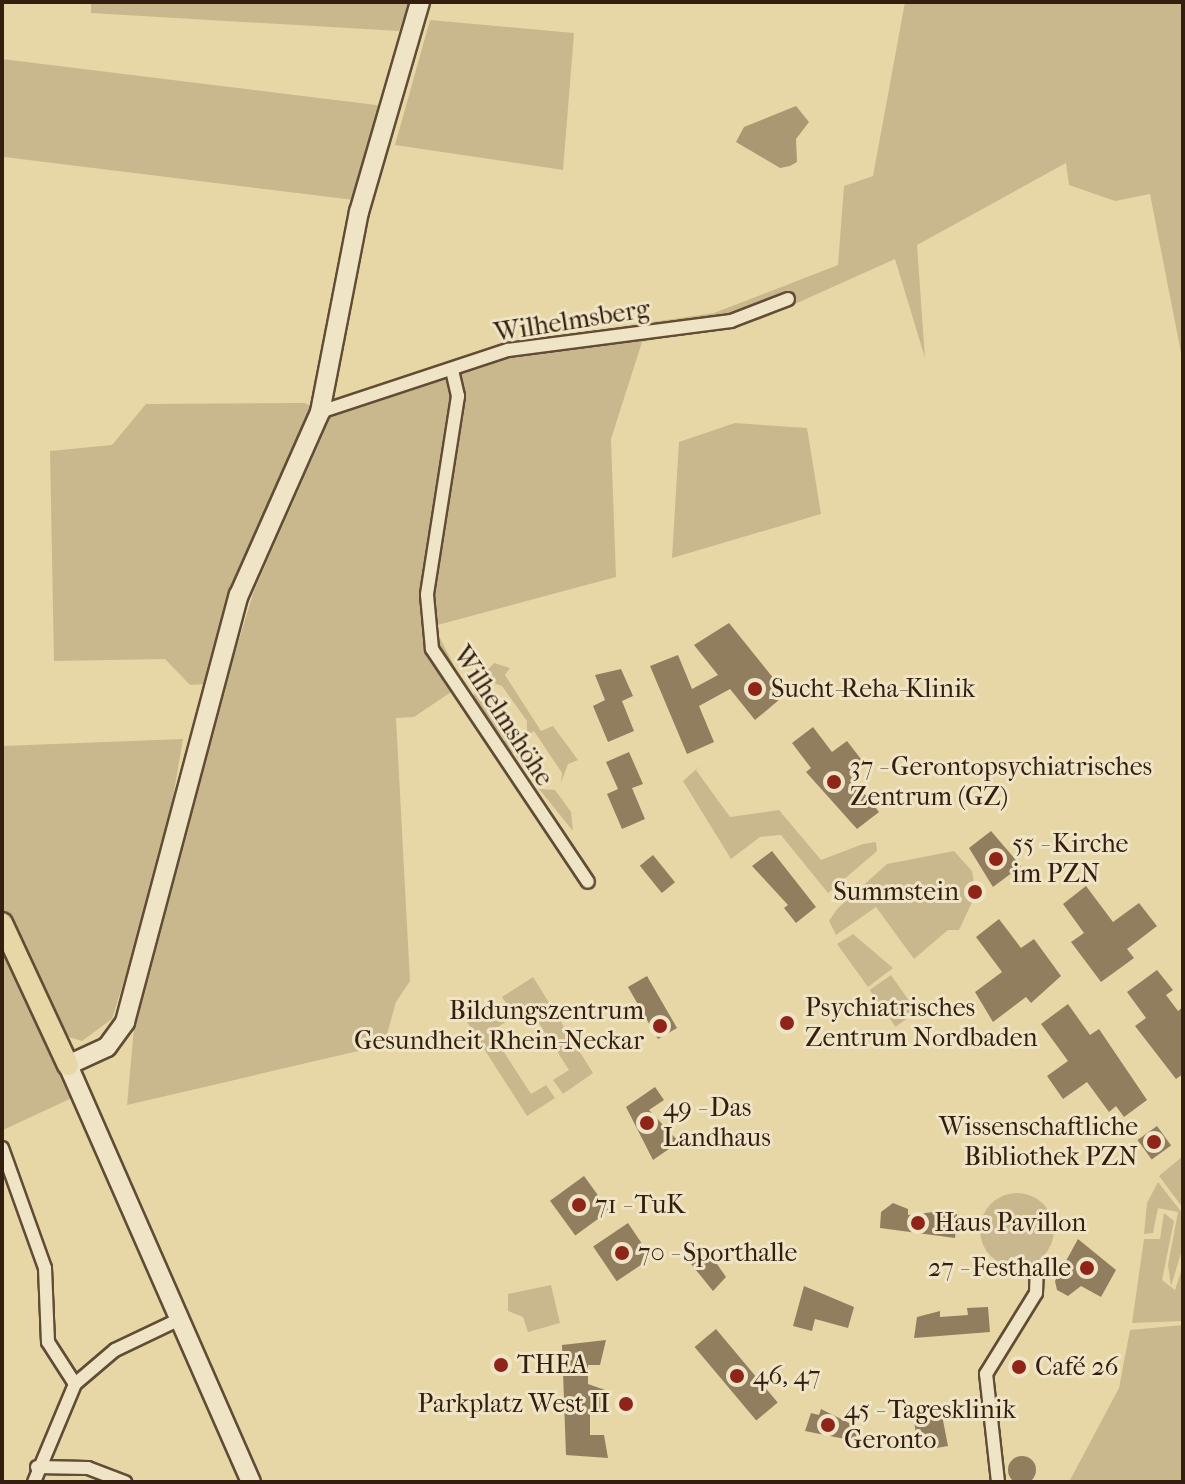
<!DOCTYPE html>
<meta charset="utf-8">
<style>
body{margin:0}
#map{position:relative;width:1185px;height:1484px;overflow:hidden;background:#e7d7a7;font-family:"IM FELL French Canon",serif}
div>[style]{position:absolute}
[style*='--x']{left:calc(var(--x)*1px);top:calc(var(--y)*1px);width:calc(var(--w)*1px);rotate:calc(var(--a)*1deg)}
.green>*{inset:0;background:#c9b88d;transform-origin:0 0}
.round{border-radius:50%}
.water>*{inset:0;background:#aa9873}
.building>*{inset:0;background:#917e5e;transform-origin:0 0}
.roads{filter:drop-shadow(2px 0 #614c35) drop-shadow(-2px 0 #614c35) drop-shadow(0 2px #614c35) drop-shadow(0 -2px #614c35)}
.street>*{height:12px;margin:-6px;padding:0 6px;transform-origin:6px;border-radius:6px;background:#efe5c6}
.secondary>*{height:18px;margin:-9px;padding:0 9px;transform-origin:9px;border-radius:9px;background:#efe5c6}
.primary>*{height:20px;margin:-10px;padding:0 10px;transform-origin:10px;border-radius:10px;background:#e7d7a7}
.dots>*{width:22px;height:22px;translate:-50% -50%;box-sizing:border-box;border:4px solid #efe5c6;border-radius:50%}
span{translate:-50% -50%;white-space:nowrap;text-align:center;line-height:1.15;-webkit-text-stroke:6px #efe5c6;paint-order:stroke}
.street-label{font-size:26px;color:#341e0f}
.poi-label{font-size:26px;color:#341e0f}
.left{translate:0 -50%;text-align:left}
.right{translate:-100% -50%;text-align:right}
.frame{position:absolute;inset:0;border:4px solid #341e0f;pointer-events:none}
</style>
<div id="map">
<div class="green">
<div style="clip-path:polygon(91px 2px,409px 2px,399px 31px,91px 13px)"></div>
<div style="clip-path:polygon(905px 2px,1183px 2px,1183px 363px,1150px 194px,1115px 201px,1069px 185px,1066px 163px,917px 245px,925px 358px,895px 259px,759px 320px,642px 342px,611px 439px,616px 577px,434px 626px,463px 684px,414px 717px,396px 718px,410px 981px,396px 1002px,384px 1045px,127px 1105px,134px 1028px,214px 721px,254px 591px,332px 414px,358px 408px,351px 398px,501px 344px,714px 313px,838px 265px,844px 186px,873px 176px)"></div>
<div style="clip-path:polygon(430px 20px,574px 33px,563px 170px,395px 145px)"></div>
<div style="left:2px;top:59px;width:379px;height:97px;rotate:7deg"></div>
<div style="clip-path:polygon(304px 403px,312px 406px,250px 545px,205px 684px,190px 685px,165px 659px,54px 661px,50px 451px,112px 445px,146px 404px)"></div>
<div style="clip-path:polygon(735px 423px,807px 428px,821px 514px,672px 558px,679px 442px)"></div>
<div style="clip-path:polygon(494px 663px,510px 668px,505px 675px,541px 731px,553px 726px,578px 760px,568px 764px,561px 783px,562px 773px,534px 731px,527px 736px,527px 721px,502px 686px,480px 678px)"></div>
<div style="clip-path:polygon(477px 690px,492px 695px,499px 704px,491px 709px,508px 733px,519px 736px,523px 742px,516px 746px,538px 779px,551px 783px,533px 781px,514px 753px,504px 752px,499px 744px,505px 740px,471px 700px)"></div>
<div style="clip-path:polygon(183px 739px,163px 856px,112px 1019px,82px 1041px,62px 1035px,2px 908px,2px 746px)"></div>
<div style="clip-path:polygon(701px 765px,696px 770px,730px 817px,779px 810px,821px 860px,863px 844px,876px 842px,877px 851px,828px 893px,781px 835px,760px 837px,731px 859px,683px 781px)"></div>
<div style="clip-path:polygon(539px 789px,555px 790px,571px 812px,573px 831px)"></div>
<div style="clip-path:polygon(954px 851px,972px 871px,976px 894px,959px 930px,948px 930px,914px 959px,876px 907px,836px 935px,829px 921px,837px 909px,887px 864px)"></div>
<div style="clip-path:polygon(853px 934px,893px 968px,868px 987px,837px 944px)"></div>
<div style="clip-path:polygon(2px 941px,74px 1097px,3px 1130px,2px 1126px)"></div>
<div style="left:891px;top:975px;width:45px;height:26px;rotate:55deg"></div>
<div style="clip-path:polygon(533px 977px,593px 1073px,563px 1094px,553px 1080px,569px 1070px,529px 1008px,515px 1016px,502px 997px)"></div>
<div style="clip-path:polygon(494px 1001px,507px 1021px,491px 1032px,531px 1094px,546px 1085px,555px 1098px,527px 1116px,465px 1019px)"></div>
<div style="clip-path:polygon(1183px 1156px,1183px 1208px,1159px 1176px)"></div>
<div style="clip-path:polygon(1158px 1182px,1183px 1214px,1183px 1247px,1171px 1286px,1168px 1265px,1178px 1212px,1158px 1208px,1153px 1233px,1144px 1234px,1147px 1203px)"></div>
<div class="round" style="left:980px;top:1193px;width:74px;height:74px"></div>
<div style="clip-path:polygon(1164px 1213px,1174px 1221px,1162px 1280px,1175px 1290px,1183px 1265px,1183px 1321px,1132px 1323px,1144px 1239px,1160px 1239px)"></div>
<div style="clip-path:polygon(551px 1285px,560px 1323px,528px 1332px,523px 1317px,508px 1311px,508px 1294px)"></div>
<div style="clip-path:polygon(1183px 1325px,1183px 1482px,1069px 1482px,1119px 1388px,1130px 1330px)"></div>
</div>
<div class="water">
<div style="clip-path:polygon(796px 106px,809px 122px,796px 139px,797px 162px,790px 166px,780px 168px,736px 142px,744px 127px)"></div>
</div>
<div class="building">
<div style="clip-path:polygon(729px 623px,786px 694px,755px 720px,730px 689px,699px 706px,714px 742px,687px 754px,650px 666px,678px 655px,692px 689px,718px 675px,694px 645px)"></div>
<div style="clip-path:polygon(621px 669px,633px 696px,622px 701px,634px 731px,608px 742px,593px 706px,605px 700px,595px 675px)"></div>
<div style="clip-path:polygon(813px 727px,832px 752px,847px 741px,864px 763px,849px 774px,879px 812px,857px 829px,806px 772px,811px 768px,792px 743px)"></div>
<div style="clip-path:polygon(629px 752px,643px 784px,632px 788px,645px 819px,622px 829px,607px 794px,618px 789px,606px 762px)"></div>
<div style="clip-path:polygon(991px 831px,1021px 866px,993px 887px,969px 848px)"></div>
<div style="clip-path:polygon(772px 851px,816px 907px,796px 923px,784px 908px,788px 905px,752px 866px)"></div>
<div style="left:653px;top:855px;width:35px;height:17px;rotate:51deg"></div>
<div style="clip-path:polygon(1086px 886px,1113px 922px,1139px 903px,1157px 926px,1127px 949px,1134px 958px,1101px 982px,1071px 942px,1084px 933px,1063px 904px)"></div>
<div style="clip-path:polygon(999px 919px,1021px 948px,1034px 939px,1061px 976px,1031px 1003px,1026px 997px,993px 1022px,975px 992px,1002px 972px,976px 937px)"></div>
<div style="clip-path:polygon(1157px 970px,1173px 990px,1166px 995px,1178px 1011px,1183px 1007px,1183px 1074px,1176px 1079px,1135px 1026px,1146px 1018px,1127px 992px)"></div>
<div style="left:647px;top:976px;width:60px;height:22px;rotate:60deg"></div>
<div style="clip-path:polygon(1068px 1004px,1090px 1035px,1099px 1029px,1147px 1100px,1124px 1117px,1116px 1106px,1109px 1112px,1087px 1082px,1063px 1099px,1047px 1076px,1068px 1061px,1041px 1024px)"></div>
<div style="clip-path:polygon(655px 1087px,664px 1100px,649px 1110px,679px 1142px,653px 1160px,626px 1107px)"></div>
<div style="left:1157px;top:1126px;width:24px;height:24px;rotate:54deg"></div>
<div style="left:584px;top:1176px;width:43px;height:42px;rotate:54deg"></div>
<div style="clip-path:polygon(893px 1203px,908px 1209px,908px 1215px,951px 1210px,957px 1214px,955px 1238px,880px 1228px,881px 1212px)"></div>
<div style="left:628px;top:1223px;width:42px;height:42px;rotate:56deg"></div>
<div style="clip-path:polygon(1078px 1239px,1116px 1270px,1101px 1297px,1081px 1286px,1068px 1296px,1057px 1290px,1055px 1281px)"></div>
<div style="clip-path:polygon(705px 1247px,726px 1277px,713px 1291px,687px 1259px)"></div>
<div style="clip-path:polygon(804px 1286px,854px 1307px,848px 1328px,815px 1319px,812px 1331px,793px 1326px)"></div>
<div style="clip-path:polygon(988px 1307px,990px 1332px,914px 1338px,917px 1317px,940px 1311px,940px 1317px,968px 1315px,967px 1308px)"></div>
<div style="left:716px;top:1329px;width:96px;height:28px;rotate:50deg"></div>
<div style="clip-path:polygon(606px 1340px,600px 1365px,588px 1365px,588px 1384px,608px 1391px,608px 1409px,590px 1410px,590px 1435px,604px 1435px,608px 1458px,566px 1455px,562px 1345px)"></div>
<div style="clip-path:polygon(821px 1409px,859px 1428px,855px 1441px,805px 1431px,811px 1413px,819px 1415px)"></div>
<div style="clip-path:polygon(941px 1410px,948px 1446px,931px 1449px,929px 1439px,917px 1441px,914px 1420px)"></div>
<div class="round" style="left:1008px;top:1456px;width:28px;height:28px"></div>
</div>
<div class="roads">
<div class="street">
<div style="--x:452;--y:370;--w:27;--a:77"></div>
<div style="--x:458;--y:396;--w:201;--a:98.9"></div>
<div style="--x:427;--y:595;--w:54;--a:84.7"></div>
<div style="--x:432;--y:649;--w:280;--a:56.2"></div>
<div style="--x:320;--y:412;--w:198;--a:-18.3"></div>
<div style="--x:508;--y:350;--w:225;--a:-7.4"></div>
<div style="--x:731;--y:321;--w:61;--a:-21.1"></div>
<div style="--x:2;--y:1148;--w:127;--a:70.3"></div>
<div style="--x:45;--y:1268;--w:74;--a:87.7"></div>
<div style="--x:48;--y:1342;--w:50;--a:57.3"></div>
<div style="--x:37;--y:1467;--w:51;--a:1.1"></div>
<div style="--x:88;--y:1468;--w:40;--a:21"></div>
<div style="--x:34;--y:1482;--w:106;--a:-67.3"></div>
<div style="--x:75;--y:1384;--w:52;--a:-40.4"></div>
<div style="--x:115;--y:1350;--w:70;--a:-25.5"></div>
<div style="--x:998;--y:1482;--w:109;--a:-96.3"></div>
<div style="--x:986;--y:1374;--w:95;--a:-58.3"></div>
<div style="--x:1036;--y:1293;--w:23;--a:-88"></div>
</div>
<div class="secondary">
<div style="--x:251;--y:1482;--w:455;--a:-113.7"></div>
<div style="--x:68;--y:1065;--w:43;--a:-24.8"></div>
<div style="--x:107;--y:1047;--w:31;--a:-54"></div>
<div style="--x:125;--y:1022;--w:442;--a:-75.1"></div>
<div style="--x:239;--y:595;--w:200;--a:-66.1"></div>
<div style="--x:320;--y:412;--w:204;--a:-79"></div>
<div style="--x:359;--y:212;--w:219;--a:-73.8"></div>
</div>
<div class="primary">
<div style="--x:2;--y:923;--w:157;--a:65.1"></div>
</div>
</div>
<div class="dots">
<div style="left:755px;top:689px;background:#8f2418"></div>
<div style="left:834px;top:782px;background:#8f2418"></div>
<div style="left:996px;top:859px;background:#8f2418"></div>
<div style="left:975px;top:892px;background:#8f2418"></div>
<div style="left:787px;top:1023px;background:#8f2418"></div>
<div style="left:660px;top:1026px;background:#8f2418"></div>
<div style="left:647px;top:1123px;background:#8f2418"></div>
<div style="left:1154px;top:1142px;background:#8f2418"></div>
<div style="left:579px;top:1205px;background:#8f2418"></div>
<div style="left:918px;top:1223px;background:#8f2418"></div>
<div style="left:622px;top:1253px;background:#8f2418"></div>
<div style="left:1087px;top:1268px;background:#8f2418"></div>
<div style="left:501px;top:1365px;background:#8f2418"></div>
<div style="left:1019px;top:1367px;background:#8f2418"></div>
<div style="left:737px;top:1376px;background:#8f2418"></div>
<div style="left:626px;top:1404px;background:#8f2418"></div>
<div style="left:828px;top:1425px;background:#8f2418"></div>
</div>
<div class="street-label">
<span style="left:572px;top:321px;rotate:-9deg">Wilhelmsberg</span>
<span style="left:503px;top:716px;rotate:57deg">Wilhelmshöhe</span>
</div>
<div class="poi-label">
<span class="left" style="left:771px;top:689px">Sucht-Reha-Klinik</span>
<span class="left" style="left:850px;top:782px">37 - Gerontopsychiatrisches<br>Zentrum (GZ)</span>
<span class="left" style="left:1012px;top:859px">55 - Kirche<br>im PZN</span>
<span class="right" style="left:959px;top:892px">Summstein</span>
<span class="left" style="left:805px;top:1023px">Psychiatrisches<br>Zentrum Nordbaden</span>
<span class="right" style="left:644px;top:1026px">Bildungszentrum<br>Gesundheit Rhein-Neckar</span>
<span class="left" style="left:663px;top:1123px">49 - Das<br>Landhaus</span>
<span class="right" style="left:1138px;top:1142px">Wissenschaftliche<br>Bibliothek PZN</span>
<span class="left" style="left:595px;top:1205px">71 - TuK</span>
<span class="left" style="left:934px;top:1223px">Haus Pavillon</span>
<span class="left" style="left:638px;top:1253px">70 - Sporthalle</span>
<span class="right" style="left:1071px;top:1268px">27 - Festhalle</span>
<span class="left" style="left:517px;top:1365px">THEA</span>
<span class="left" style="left:1035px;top:1367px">Café 26</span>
<span class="left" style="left:753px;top:1376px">46, 47</span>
<span class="right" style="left:610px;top:1404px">Parkplatz West II</span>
<span class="left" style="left:844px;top:1425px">45 - Tagesklinik<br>Geronto</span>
</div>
<div class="frame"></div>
</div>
